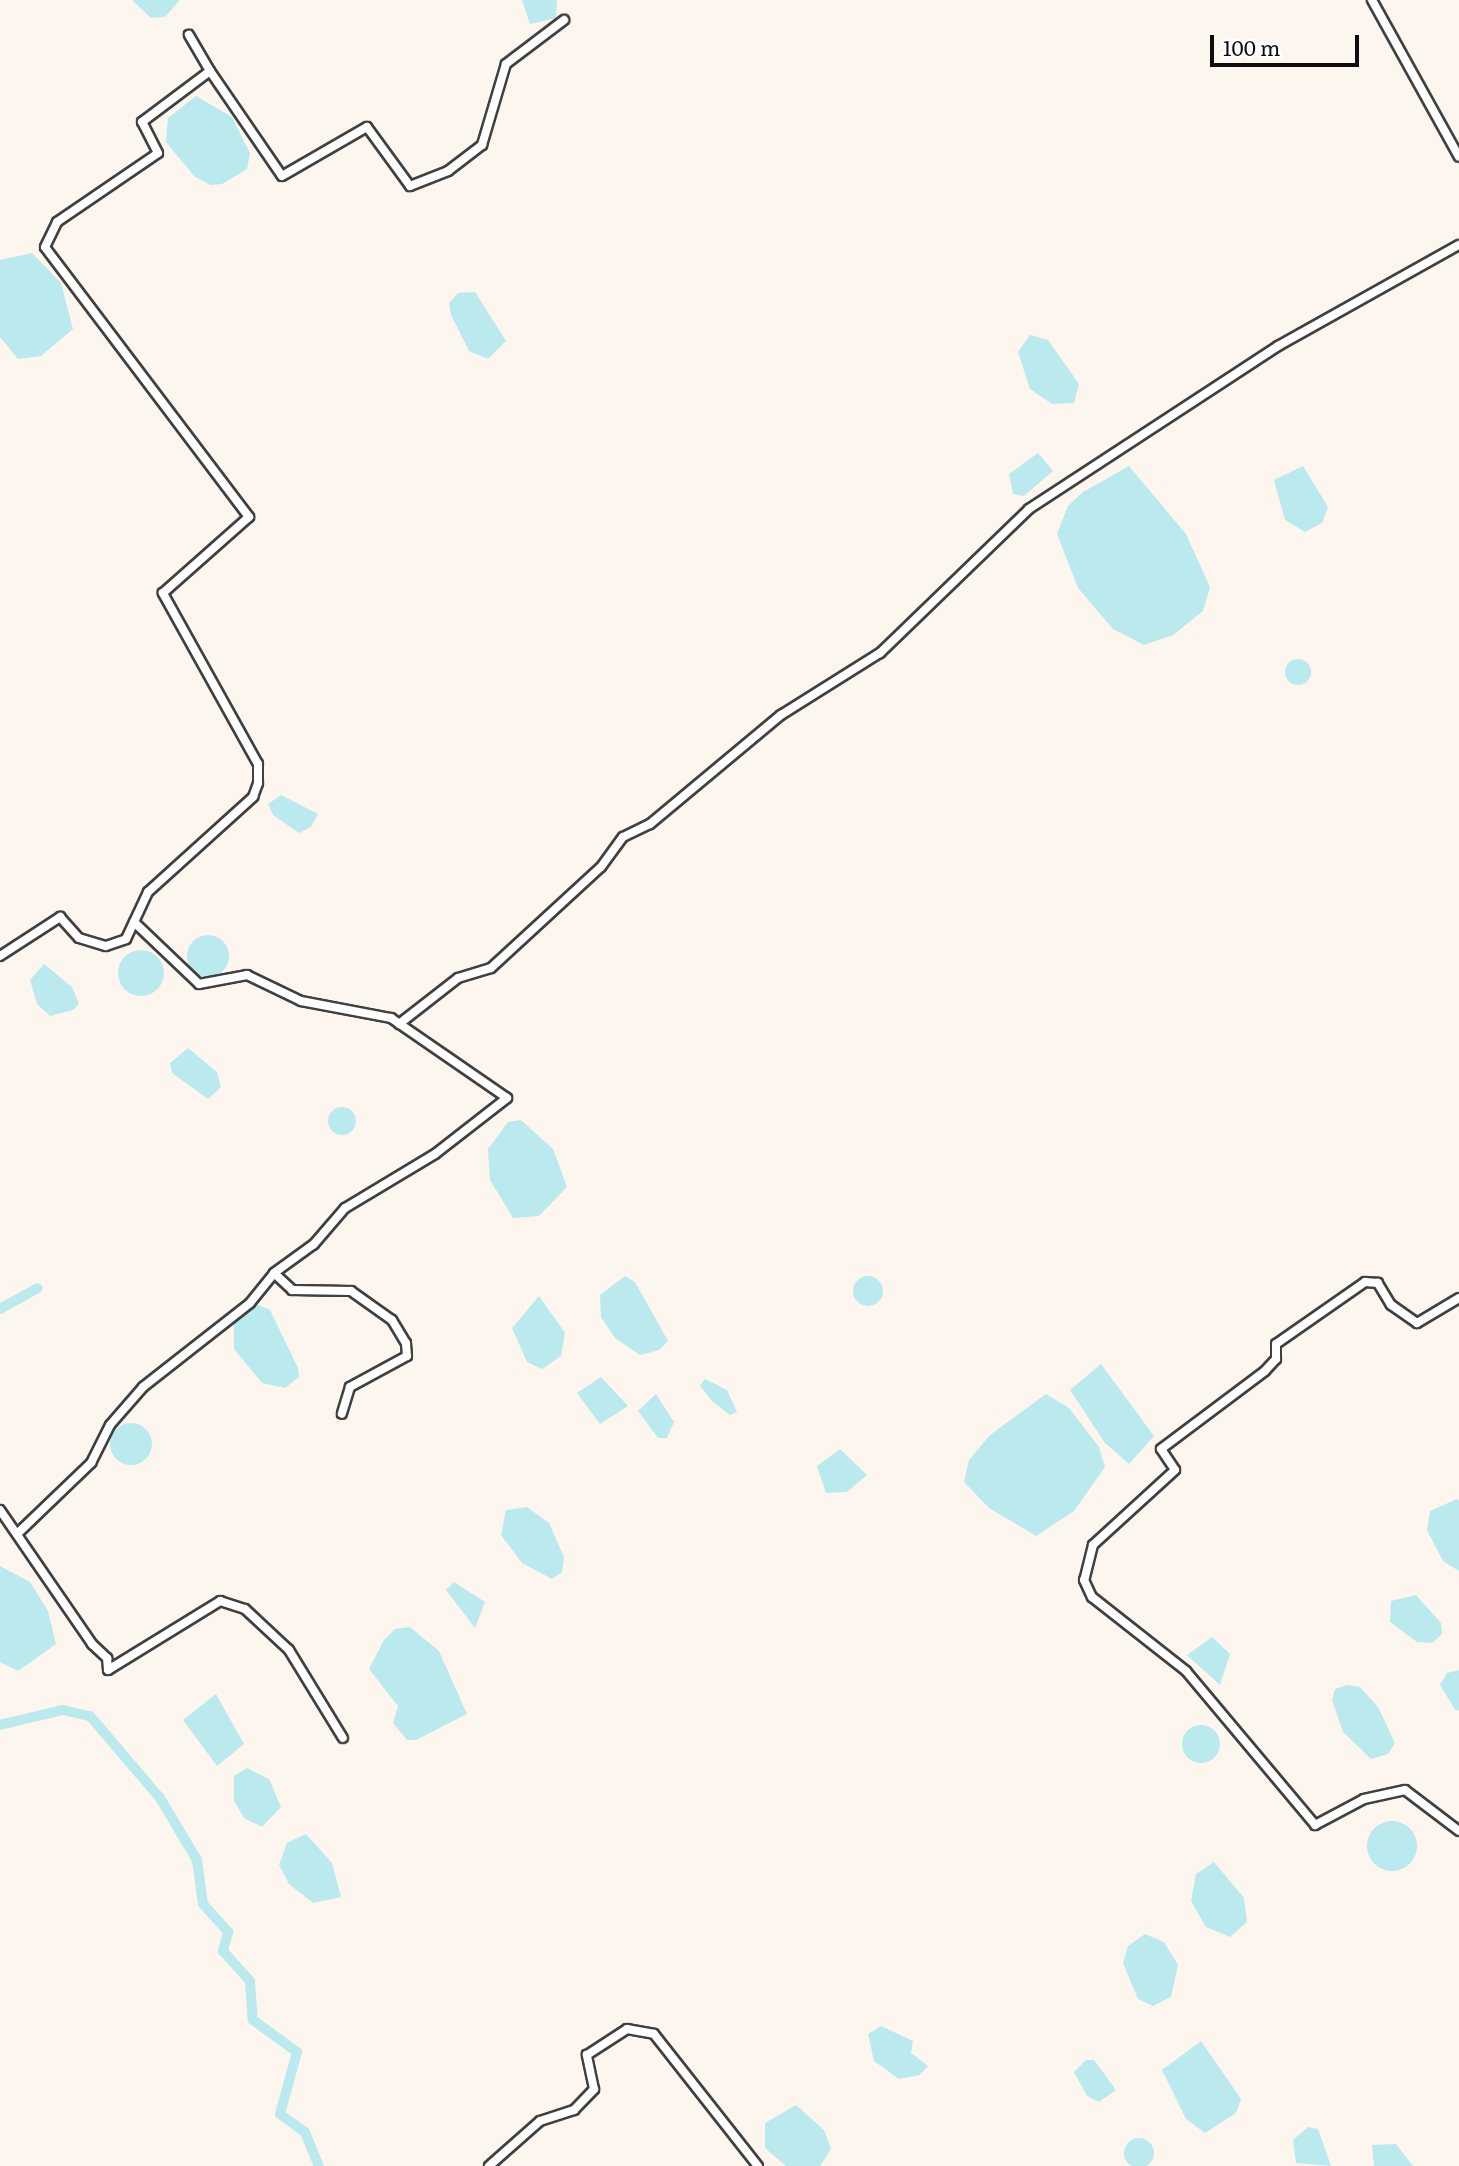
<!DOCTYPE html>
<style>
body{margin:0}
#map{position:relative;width:1459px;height:2166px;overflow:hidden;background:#fdf6ef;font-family:Literata,serif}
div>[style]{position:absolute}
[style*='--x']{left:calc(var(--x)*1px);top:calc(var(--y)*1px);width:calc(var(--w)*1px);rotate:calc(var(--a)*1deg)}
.water>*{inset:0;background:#bae9ee}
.round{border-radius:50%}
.canal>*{height:10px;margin:-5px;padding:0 5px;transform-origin:5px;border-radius:5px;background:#bae9ee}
.roads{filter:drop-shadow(2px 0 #404040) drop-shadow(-2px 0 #404040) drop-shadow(0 2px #404040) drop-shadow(0 -2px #404040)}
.minor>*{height:8px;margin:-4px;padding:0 4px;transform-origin:4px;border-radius:4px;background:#fff}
span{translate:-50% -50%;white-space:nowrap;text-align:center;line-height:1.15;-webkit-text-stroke:7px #fff;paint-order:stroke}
.scale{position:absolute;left:1210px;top:35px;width:149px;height:32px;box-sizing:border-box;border:4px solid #0d0d0d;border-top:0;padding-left:9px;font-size:21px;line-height:24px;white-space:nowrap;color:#0d0d0d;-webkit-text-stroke:5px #fff;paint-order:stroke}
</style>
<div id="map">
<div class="water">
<div style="clip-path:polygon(132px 0,179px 0,179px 1px,165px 17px,151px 18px)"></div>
<div style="clip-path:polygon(522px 0,557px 0,556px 18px,530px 24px)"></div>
<div style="clip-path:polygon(196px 96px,232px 117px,250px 153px,247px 169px,222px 184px,210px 185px,194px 176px,166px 142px,168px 118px)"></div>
<div style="clip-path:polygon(32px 253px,61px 283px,73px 329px,41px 356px,18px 359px,0 337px,0 260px)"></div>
<div style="clip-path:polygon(475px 292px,506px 341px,488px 359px,469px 351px,451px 315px,449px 303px,458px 293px)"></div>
<div style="clip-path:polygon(1030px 335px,1048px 340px,1072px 374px,1079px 384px,1074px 403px,1052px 404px,1030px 389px,1018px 352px)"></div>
<div style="clip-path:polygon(1038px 453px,1053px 471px,1024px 496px,1013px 494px,1009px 474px)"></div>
<div style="clip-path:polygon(1129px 466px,1186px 534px,1210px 587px,1203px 611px,1173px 635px,1144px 645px,1113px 629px,1078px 588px,1057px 534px,1068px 506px,1083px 492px)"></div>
<div style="clip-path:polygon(1303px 466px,1328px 507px,1322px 523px,1305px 532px,1285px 520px,1274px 480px)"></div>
<div class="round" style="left:1285px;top:659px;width:26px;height:26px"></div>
<div style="clip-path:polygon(281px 795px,318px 814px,311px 827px,299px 833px,273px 815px,268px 804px)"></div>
<div class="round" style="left:187px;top:935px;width:42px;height:42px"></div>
<div class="round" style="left:118px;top:950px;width:46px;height:46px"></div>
<div style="clip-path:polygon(44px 964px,72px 987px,79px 1004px,73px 1010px,50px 1016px,37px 1004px,30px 980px)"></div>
<div style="clip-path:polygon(188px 1048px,217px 1072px,221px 1087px,208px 1099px,172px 1073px,170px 1063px)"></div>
<div class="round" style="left:328px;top:1107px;width:28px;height:28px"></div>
<div style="clip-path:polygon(521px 1120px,553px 1149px,567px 1187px,539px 1216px,513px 1218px,490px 1180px,488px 1149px,508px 1122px)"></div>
<div style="clip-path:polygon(625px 1276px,635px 1282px,668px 1341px,659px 1350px,640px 1355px,615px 1338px,601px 1317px,600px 1295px)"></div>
<div class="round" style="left:853px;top:1276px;width:30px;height:30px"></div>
<div style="clip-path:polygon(539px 1296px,565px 1333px,561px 1356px,542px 1369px,527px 1362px,512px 1328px)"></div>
<div style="clip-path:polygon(258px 1305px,270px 1310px,298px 1368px,299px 1377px,285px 1388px,262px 1383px,234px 1349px,234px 1323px)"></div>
<div style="clip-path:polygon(1101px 1364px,1154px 1436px,1129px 1464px,1105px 1443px,1070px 1390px)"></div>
<div style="clip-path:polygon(601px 1377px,628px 1406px,600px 1424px,577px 1393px)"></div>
<div style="clip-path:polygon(705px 1379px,727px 1390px,737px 1412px,730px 1415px,712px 1401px,700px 1386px)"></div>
<div style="clip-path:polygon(656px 1394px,674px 1422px,667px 1438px,658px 1438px,638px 1411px)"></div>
<div style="clip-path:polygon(1046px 1394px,1069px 1408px,1099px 1447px,1105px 1467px,1074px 1511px,1036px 1536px,989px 1508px,964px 1482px,969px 1460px,990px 1435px)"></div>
<div class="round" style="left:110px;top:1423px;width:42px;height:42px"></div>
<div style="clip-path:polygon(840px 1449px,867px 1475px,847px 1492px,826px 1493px,817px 1466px)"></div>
<div style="clip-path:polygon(1457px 1499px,1459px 1501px,1459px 1571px,1443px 1561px,1427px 1530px,1430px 1511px)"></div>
<div style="clip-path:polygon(527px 1507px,549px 1523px,564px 1557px,562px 1572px,552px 1579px,522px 1563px,501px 1535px,506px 1510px)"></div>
<div style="clip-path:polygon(0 1566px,30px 1582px,48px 1611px,56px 1644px,18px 1671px,0 1662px)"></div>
<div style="clip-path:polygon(454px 1582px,485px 1602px,475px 1628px,446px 1590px)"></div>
<div style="clip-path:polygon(1416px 1595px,1441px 1623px,1442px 1634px,1432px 1643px,1417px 1642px,1390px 1622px,1391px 1601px)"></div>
<div style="clip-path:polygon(410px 1627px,439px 1651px,467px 1714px,416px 1740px,407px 1740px,393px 1723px,398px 1706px,369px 1669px,384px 1640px,395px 1629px)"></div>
<div style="clip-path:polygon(1212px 1637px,1230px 1654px,1220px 1685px,1187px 1655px)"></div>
<div style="clip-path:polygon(1459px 1670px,1459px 1710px,1456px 1711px,1440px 1685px,1447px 1673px)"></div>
<div style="clip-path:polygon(1348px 1685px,1360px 1687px,1378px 1707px,1395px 1743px,1388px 1754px,1371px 1759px,1343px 1732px,1332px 1700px,1335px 1689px)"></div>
<div style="clip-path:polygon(216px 1694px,244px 1744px,217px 1766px,183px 1720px)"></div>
<div class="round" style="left:1182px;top:1725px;width:38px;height:38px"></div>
<div style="clip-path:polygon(247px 1768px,269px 1779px,281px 1807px,262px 1827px,244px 1818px,234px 1801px,234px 1776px)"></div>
<div class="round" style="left:1367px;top:1821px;width:50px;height:50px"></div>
<div style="clip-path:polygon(306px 1834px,332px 1863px,341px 1897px,313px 1903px,289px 1884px,279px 1865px,287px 1843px)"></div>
<div style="clip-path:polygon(1214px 1862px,1244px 1898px,1247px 1922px,1230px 1937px,1206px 1927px,1191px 1901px,1196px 1874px)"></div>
<div style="clip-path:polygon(1145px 1934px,1164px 1942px,1178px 1965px,1171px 1997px,1153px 2006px,1138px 1999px,1123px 1963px,1128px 1946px)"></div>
<div style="clip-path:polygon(881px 2026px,913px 2041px,911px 2053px,928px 2066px,920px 2075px,899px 2079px,874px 2061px,868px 2034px)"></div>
<div style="clip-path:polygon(1201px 2041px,1241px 2099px,1236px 2113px,1205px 2133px,1186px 2119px,1162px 2070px)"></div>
<div style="clip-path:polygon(1086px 2060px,1094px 2060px,1116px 2090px,1099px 2102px,1087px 2096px,1074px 2072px)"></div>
<div style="clip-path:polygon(796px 2105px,824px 2130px,831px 2149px,820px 2166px,786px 2166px,765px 2148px,765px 2123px)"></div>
<div style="clip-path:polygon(1308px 2127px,1318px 2129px,1331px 2166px,1296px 2163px,1293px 2140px)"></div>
<div class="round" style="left:1124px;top:2138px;width:30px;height:30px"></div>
<div style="clip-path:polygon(1396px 2144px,1413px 2166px,1374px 2166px,1372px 2145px)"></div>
</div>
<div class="canal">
<div style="--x:0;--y:1309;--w:43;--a:-28.9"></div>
<div style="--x:0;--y:1725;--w:65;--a:-13.4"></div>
<div style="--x:63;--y:1710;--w:28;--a:13"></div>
<div style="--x:90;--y:1716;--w:108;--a:49.5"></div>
<div style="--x:160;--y:1798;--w:72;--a:59.2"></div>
<div style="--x:197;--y:1860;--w:44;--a:82.2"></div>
<div style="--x:203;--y:1904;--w:38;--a:48"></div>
<div style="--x:228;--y:1932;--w:20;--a:105"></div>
<div style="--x:223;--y:1951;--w:40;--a:48"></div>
<div style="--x:250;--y:1981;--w:39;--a:86"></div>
<div style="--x:253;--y:2020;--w:54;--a:36"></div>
<div style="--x:297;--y:2052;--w:64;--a:105.3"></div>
<div style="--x:280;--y:2114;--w:31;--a:36"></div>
<div style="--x:305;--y:2132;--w:37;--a:68"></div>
</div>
<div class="roads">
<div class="minor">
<div style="--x:1372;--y:0;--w:179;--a:61"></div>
<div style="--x:210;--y:71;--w:127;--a:55.6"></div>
<div style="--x:282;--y:176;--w:98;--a:-30"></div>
<div style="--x:367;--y:127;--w:73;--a:53.9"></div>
<div style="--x:410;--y:186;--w:41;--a:-21.5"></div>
<div style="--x:448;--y:171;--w:43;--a:-37.4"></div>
<div style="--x:482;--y:145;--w:84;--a:-73.5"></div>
<div style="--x:506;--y:64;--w:73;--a:-37.2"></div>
<div style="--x:134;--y:922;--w:90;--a:43.6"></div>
<div style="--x:199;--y:984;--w:49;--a:-10.6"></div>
<div style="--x:247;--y:975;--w:60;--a:25.7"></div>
<div style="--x:301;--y:1001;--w:92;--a:10.7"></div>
<div style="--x:391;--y:1018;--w:141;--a:34.6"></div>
<div style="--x:507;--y:1098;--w:91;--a:142.1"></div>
<div style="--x:435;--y:1154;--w:105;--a:149"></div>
<div style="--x:345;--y:1208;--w:48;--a:130.7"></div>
<div style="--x:314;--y:1244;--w:49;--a:144.1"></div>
<div style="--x:0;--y:956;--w:72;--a:-33"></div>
<div style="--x:60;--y:917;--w:28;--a:48"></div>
<div style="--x:79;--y:938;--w:28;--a:17"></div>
<div style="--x:106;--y:946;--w:21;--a:-19"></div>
<div style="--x:126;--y:939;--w:52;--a:-64.9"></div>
<div style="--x:148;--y:892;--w:142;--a:-42.1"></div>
<div style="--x:253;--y:797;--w:15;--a:-70"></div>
<div style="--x:258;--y:783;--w:19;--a:-90"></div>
<div style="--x:258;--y:764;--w:196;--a:-119.1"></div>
<div style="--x:163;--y:593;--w:115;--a:-41.5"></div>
<div style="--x:249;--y:517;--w:338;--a:-127.1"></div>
<div style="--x:45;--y:247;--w:28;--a:-64"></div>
<div style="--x:57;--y:222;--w:122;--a:-34.3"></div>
<div style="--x:158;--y:153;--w:35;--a:-117"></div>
<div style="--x:142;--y:122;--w:85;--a:-36.9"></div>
<div style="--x:210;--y:71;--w:42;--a:-120.3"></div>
<div style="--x:399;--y:1024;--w:75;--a:-37.9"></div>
<div style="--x:458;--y:978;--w:34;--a:-17"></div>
<div style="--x:491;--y:968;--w:149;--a:-42.6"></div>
<div style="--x:601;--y:867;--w:37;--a:-54"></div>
<div style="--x:623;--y:837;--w:30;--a:-26"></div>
<div style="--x:650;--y:824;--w:170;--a:-39.8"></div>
<div style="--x:781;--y:715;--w:117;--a:-32.1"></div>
<div style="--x:880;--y:653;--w:207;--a:-44"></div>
<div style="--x:1029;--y:509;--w:298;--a:-33.2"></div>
<div style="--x:1278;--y:346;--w:207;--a:-29.2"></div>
<div style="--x:1459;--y:1298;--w:49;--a:149.2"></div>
<div style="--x:1417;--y:1323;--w:32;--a:-145"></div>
<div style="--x:1391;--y:1305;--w:26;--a:-121"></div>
<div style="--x:1378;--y:1283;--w:13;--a:-176"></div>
<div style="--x:1365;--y:1282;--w:108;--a:145.1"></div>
<div style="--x:1276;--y:1344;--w:15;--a:90"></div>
<div style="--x:1276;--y:1359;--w:16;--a:133"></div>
<div style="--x:1265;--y:1371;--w:130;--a:143.1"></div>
<div style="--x:1161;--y:1449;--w:25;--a:56"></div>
<div style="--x:1175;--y:1470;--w:111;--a:137.6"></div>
<div style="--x:1093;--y:1545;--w:36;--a:104"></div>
<div style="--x:1084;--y:1580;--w:19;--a:65"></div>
<div style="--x:1092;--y:1597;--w:120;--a:38.2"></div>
<div style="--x:1186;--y:1671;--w:201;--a:50"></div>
<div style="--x:1315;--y:1825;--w:55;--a:-28"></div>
<div style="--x:1364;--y:1799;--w:42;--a:-12.4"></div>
<div style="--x:1405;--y:1790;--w:68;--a:37.2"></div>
<div style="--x:0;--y:1510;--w:163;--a:55.5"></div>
<div style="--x:92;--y:1644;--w:21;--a:43"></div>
<div style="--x:107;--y:1658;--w:12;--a:85"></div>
<div style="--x:108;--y:1670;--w:132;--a:-31.6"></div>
<div style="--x:220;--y:1601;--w:26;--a:18"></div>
<div style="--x:245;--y:1609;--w:60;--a:43"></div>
<div style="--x:289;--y:1650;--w:103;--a:58.5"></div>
<div style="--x:17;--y:1534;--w:103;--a:-43.8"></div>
<div style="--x:91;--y:1463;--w:42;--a:-63.4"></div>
<div style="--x:110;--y:1425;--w:50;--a:-49"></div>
<div style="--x:143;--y:1387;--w:136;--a:-38.1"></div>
<div style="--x:250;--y:1303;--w:38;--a:-51"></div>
<div style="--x:274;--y:1273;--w:25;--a:43"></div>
<div style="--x:292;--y:1290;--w:59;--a:1"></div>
<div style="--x:351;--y:1291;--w:50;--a:35.3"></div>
<div style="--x:392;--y:1320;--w:27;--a:59"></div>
<div style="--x:406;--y:1343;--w:13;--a:86"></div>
<div style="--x:407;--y:1356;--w:65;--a:151.5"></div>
<div style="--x:350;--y:1387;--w:28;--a:107"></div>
<div style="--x:489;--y:2166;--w:68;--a:-41.4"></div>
<div style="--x:540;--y:2121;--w:36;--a:-18"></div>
<div style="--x:574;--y:2110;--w:29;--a:-46"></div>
<div style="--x:594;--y:2089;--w:35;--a:-102"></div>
<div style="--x:587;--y:2055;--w:48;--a:-33"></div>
<div style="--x:627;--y:2029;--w:27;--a:10"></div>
<div style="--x:654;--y:2034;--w:168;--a:51.8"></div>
</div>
</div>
<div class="scale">100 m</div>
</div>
